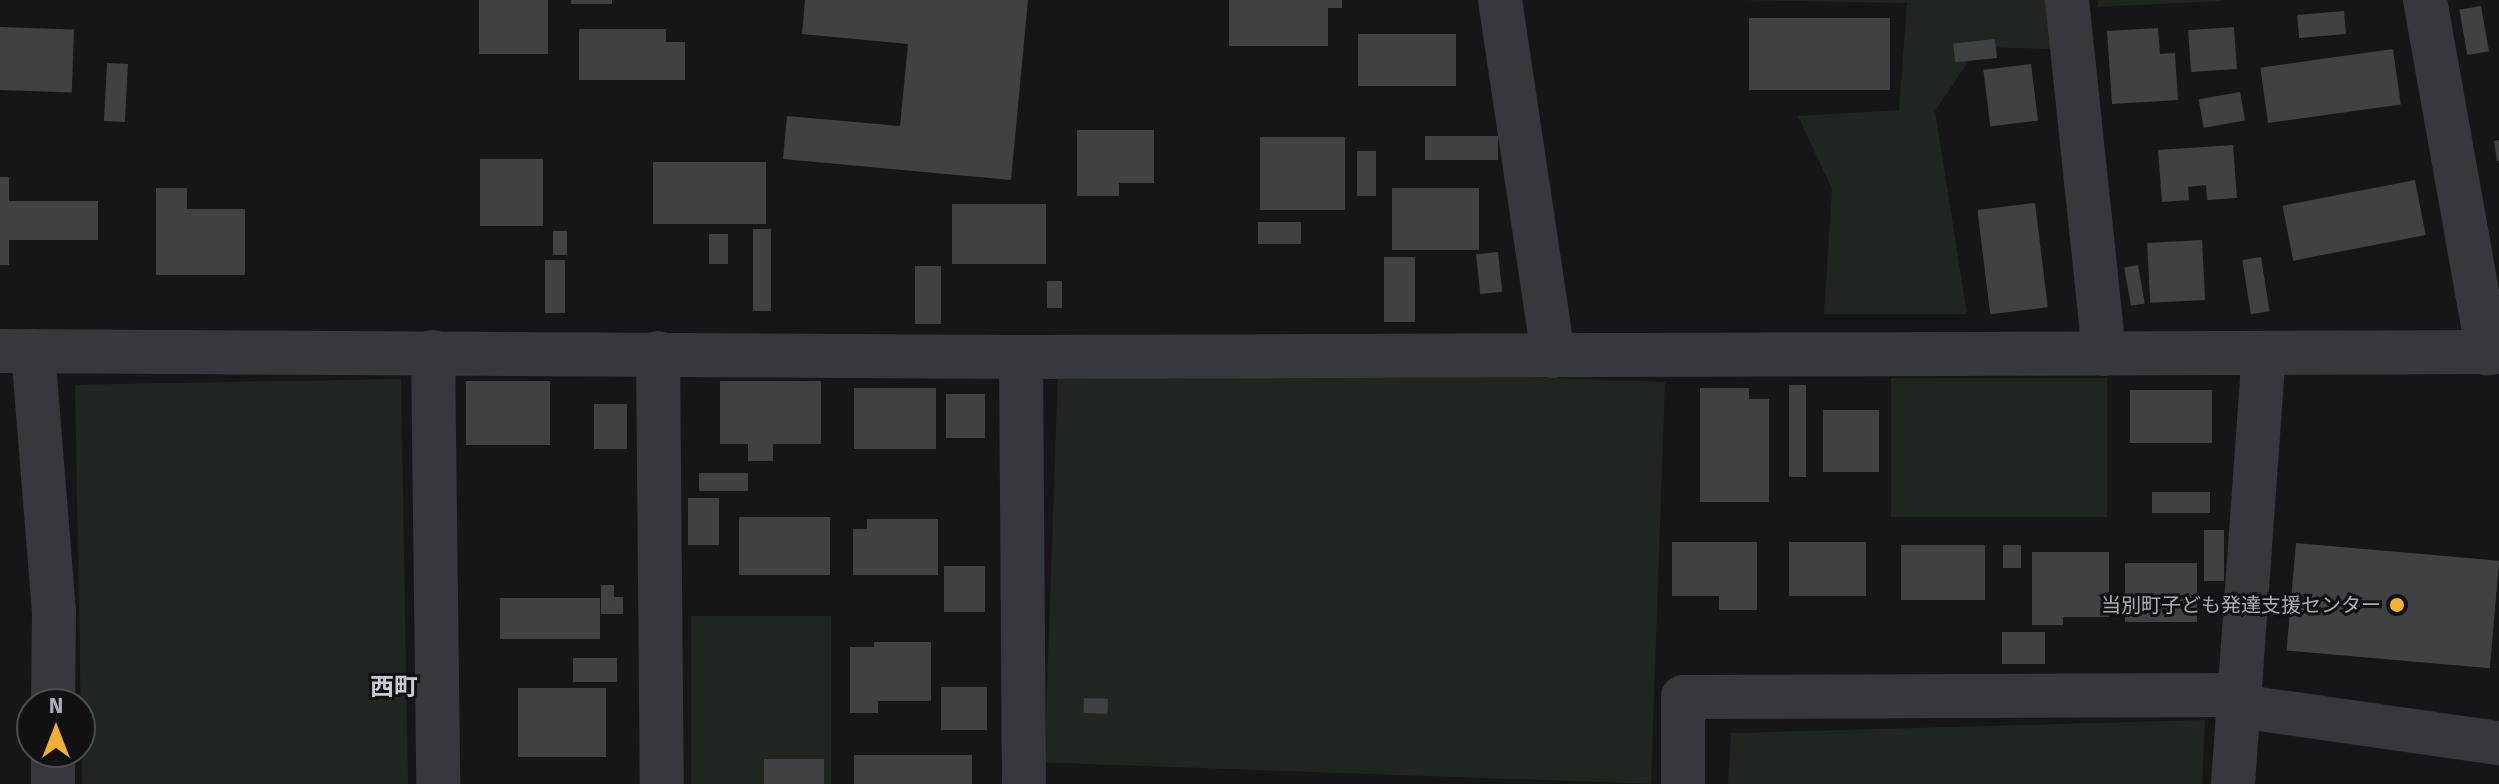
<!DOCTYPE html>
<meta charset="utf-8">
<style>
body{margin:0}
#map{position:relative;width:2499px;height:784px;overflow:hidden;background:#161618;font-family:"Fira Sans","Noto Sans JP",sans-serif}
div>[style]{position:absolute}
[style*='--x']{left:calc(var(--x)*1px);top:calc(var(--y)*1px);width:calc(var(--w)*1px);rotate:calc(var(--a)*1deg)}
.green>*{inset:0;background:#1e261f;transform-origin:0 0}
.building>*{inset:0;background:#404145;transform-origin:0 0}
.minor>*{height:44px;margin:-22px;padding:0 22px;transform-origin:22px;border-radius:22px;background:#37383d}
.dots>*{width:22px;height:22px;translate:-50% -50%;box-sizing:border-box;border:4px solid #111113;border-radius:50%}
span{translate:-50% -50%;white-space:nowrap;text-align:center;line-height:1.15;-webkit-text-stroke:6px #111113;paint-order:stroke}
.poi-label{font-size:20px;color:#a8adb8}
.right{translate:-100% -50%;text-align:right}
.quarter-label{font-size:24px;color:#c9ccd4;font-weight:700}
.north{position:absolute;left:16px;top:688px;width:80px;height:80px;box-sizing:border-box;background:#111113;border:2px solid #4d4f55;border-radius:50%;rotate:0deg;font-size:22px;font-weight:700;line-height:32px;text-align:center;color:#a8adb8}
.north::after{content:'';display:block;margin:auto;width:28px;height:36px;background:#f2b134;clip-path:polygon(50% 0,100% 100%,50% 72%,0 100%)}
</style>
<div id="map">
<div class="green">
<div style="clip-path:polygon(2045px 0,2052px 49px,1978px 47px,1935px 111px,1967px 314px,1824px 314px,1832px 189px,1798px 116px,1899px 110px,1907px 3px,1730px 0)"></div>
<div style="clip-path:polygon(2097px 0,2219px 0,2220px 1px,2098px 7px)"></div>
<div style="left:1891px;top:378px;width:216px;height:139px"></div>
<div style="left:401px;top:379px;width:405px;height:326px;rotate:89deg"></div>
<div style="left:1665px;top:382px;width:402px;height:607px;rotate:92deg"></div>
<div style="left:691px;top:616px;width:140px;height:168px"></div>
<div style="clip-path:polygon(2205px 720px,2202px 784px,1728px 784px,1731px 733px)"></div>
</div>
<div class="building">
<div style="left:479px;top:0;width:69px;height:54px"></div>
<div style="left:571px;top:0;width:41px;height:4px"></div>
<div style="clip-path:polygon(805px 0,1028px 0,1011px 180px,783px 159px,787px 116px,900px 126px,908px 44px,802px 34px)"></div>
<div style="clip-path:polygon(1229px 0,1342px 0,1342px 8px,1328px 8px,1328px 46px,1229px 46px)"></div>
<div style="left:2481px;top:6px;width:46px;height:22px;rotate:80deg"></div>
<div style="left:2344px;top:11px;width:23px;height:47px;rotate:85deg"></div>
<div style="left:1890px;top:18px;width:72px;height:141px;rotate:90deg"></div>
<div style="left:0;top:27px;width:74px;height:63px;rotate:2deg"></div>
<div style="left:2234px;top:27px;width:42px;height:46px;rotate:86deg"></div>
<div style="clip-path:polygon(2158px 28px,2160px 54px,2175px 53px,2178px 100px,2112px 104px,2107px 31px)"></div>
<div style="clip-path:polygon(579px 29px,666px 29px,666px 42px,685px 42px,685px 80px,579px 80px)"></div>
<div style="left:1358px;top:34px;width:98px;height:52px"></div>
<div style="left:1995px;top:39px;width:19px;height:42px;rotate:84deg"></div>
<div style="left:2393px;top:49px;width:56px;height:134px;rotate:82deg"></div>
<div style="left:107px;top:63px;width:21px;height:58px;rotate:3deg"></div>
<div style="left:2031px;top:64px;width:57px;height:48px;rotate:83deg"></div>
<div style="left:2240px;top:92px;width:29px;height:42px;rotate:80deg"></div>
<div style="clip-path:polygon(1077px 130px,1154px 130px,1154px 183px,1119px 183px,1119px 196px,1077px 196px)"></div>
<div style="left:1425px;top:136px;width:73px;height:24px"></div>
<div style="left:1260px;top:137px;width:85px;height:73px"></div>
<div style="clip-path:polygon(2499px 140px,2499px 161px,2497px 161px,2494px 141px)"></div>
<div style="clip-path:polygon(2233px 145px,2237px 198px,2207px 200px,2206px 185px,2188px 187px,2189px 200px,2162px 202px,2158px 150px)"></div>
<div style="left:1357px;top:151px;width:19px;height:45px"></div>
<div style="left:480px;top:159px;width:63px;height:67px"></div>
<div style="left:653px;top:162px;width:113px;height:62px"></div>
<div style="clip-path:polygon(0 177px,9px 177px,9px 201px,98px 201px,98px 240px,9px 240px,9px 265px,0 265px)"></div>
<div style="left:2415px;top:180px;width:56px;height:135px;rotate:79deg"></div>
<div style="clip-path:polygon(156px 188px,187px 188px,187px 209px,245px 209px,245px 275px,156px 275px)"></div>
<div style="left:1392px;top:188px;width:87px;height:62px"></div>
<div style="left:2035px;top:203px;width:105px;height:58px;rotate:83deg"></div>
<div style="left:952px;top:204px;width:94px;height:60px"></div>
<div style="left:1258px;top:222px;width:43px;height:22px"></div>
<div style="left:753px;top:229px;width:18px;height:82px"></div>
<div style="left:553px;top:231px;width:14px;height:24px"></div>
<div style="left:709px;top:234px;width:19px;height:30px"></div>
<div style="left:2202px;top:240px;width:60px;height:55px;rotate:87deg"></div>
<div style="left:1498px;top:252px;width:40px;height:22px;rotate:84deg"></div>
<div style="left:1384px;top:257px;width:31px;height:65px"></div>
<div style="left:2261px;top:257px;width:55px;height:19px;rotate:81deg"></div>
<div style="left:545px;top:260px;width:20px;height:53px"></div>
<div style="left:2138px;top:265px;width:39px;height:14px;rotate:80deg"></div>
<div style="left:915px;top:266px;width:26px;height:58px"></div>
<div style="left:1047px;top:281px;width:15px;height:27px"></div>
<div style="left:466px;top:381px;width:84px;height:64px"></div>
<div style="clip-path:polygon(720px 381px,821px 381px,821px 444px,773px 444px,773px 461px,748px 461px,748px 444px,720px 444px)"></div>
<div style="left:1789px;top:385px;width:17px;height:92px"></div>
<div style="left:854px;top:388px;width:82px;height:61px"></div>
<div style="clip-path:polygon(1700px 388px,1749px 388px,1749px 399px,1769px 399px,1769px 502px,1700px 502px)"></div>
<div style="left:2130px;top:390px;width:82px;height:53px"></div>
<div style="left:946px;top:394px;width:39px;height:44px"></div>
<div style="left:594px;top:404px;width:33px;height:45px"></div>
<div style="left:1823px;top:410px;width:56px;height:62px"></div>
<div style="left:699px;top:473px;width:49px;height:18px"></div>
<div style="left:2152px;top:492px;width:58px;height:21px"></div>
<div style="left:688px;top:498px;width:31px;height:47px"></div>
<div style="left:739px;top:517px;width:91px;height:58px"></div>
<div style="clip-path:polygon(867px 519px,938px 519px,938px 575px,853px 575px,853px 529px,867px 529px)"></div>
<div style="left:2204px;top:530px;width:20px;height:51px"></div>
<div style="clip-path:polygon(1672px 542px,1757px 542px,1757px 610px,1719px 610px,1719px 596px,1672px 596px)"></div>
<div style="left:1789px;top:542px;width:77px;height:54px"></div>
<div style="left:2296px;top:543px;width:204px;height:108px;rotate:5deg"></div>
<div style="left:1901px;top:545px;width:84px;height:55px"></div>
<div style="left:2003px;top:545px;width:18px;height:23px"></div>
<div style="clip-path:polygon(2032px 552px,2109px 552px,2109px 617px,2063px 617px,2063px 625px,2032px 625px)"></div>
<div style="left:2125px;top:563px;width:72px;height:59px"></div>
<div style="left:944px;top:566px;width:41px;height:46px"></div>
<div style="clip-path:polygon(601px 585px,614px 585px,614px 597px,623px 597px,623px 614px,601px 614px)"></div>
<div style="left:500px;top:598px;width:100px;height:41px"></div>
<div style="left:2002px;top:632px;width:43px;height:32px"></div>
<div style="clip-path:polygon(874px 642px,931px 642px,931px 701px,878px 701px,878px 713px,850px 713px,850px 647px,874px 647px)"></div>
<div style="left:573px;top:658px;width:44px;height:24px"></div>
<div style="left:941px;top:687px;width:46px;height:43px"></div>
<div style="left:518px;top:688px;width:88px;height:69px"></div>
<div style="left:1084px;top:698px;width:24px;height:15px;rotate:2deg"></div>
<div style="left:854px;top:755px;width:118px;height:29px"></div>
<div style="left:764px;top:759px;width:60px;height:25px"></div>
</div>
<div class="minor">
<div style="--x:1500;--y:0;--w:360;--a:81.5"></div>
<div style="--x:2067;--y:0;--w:356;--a:84"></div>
<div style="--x:2425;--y:0;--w:359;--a:79.9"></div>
<div style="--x:0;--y:351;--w:1021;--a:0.34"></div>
<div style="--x:1021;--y:357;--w:1478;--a:-0.19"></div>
<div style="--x:33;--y:351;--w:260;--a:85.4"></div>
<div style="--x:54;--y:610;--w:94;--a:90.6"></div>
<div style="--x:433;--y:352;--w:432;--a:89.3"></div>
<div style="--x:658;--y:353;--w:431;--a:89.5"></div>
<div style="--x:1021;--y:357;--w:427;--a:89.6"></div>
<div style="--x:2238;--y:706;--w:264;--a:8.1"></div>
<div style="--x:53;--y:784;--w:32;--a:-90"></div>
<div style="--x:1683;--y:784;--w:87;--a:-90"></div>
<div style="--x:1683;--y:697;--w:557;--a:-0.21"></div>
<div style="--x:2233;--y:784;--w:432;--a:-85.9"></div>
</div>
<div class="dots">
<div style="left:2397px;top:605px;background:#f2b134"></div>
</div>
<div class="poi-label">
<span class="right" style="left:2381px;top:605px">当別町子ども発達支援センター</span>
</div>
<div class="quarter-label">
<span style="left:394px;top:688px">西町</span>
</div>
<div class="north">N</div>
</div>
